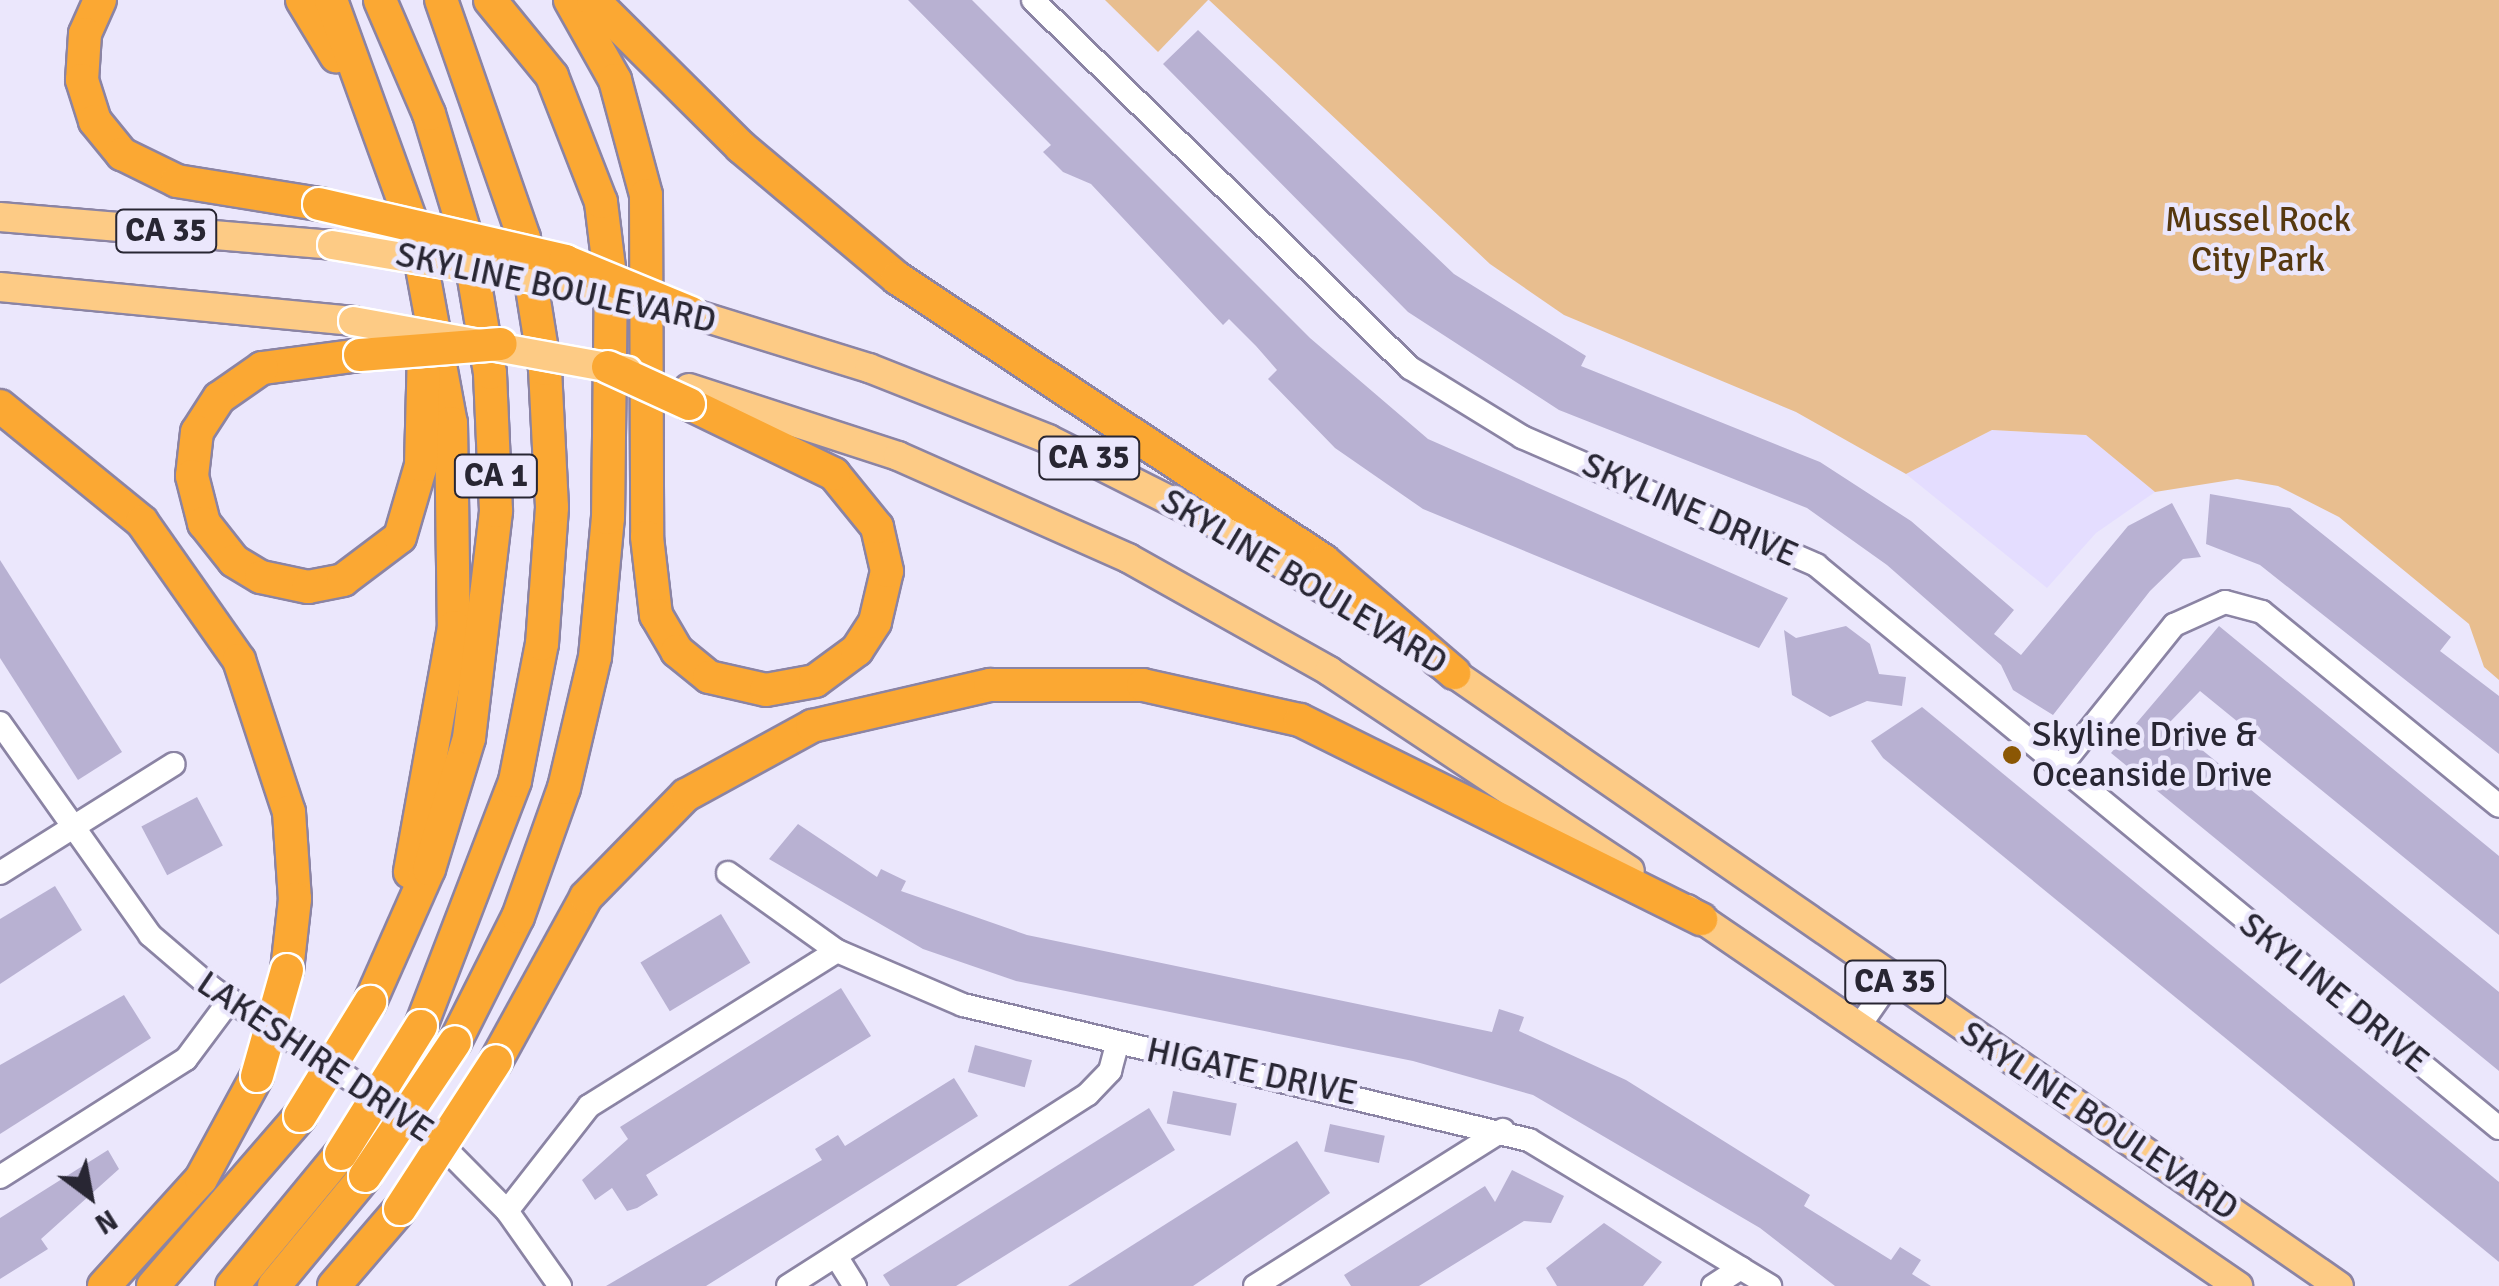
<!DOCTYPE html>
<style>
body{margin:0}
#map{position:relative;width:2499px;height:1286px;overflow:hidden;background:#ebe7fc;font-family:Signika,sans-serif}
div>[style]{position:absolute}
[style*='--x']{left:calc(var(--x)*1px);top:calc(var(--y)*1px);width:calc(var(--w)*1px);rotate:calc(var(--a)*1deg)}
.built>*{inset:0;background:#e4ddff}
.green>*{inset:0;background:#e8be8f}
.building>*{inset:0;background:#b8b1d2;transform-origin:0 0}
.roads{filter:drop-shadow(2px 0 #8b84a4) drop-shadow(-2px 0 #8b84a4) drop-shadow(0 2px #8b84a4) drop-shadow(0 -2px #8b84a4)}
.minor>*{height:22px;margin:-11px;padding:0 11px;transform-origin:11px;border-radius:11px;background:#fff}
.major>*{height:28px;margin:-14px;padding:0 14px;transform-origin:14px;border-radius:14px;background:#fdcb85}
.highway>*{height:32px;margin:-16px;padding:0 16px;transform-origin:16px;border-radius:16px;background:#fba833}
.bridges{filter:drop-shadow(2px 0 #fff) drop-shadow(-2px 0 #fff) drop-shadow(0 2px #fff) drop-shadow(0 -2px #fff)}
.major-bridge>*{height:28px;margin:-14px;padding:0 14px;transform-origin:14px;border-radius:14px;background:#fdcb85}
.highway-bridge>*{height:32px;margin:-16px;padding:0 16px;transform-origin:16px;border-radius:16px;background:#fba833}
.dots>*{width:28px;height:28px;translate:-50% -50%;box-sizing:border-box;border:5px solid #ebe7fc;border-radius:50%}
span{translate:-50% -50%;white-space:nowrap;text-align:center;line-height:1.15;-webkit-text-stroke:9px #ebe7fc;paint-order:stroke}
.shield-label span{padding:2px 8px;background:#ebe7fc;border:2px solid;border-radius:8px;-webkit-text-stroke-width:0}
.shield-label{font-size:32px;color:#282633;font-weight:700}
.park-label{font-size:35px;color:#56380f}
.street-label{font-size:35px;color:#282633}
.poi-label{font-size:35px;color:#282633}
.left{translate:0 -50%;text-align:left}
.north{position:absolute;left:40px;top:1146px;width:100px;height:100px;-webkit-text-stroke:8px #ebe7fc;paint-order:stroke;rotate:148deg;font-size:28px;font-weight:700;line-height:40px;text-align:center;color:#282633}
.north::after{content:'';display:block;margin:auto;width:35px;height:45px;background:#282633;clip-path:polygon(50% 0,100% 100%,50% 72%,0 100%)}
</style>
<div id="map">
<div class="built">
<i style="clip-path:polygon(1992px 430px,2086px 435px,2155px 492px,2096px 533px,2047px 588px,1906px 474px)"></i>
</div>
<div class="green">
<i style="clip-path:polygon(1105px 0,1208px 0,1158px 52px)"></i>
<i style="clip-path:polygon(1209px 0,2499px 0,2499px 680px,2484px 667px,2469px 624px,2339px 517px,2278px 486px,2237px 479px,2155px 492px,2086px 435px,1992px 430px,1906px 474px,1796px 412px,1564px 315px,1490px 264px)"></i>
</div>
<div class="building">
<i style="clip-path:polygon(908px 0,972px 0,1310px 338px,1428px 439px,1788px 598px,1759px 648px,1423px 509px,1335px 448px,1268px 379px,1277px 370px,1256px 346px,1229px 319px,1223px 325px,1091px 184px,1063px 172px,1043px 152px,1051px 145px)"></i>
<i style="clip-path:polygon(1198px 30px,1454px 274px,1586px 356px,1581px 366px,1820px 462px,1911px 521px,2014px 610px,1994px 634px,2021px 655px,2128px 526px,2172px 503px,2201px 557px,2183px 559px,2150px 591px,2053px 715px,2013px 690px,2001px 665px,1887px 565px,1807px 508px,1559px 410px,1408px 312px,1163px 64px)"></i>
<i style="clip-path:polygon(2210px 494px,2290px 508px,2451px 637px,2440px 651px,2499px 696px,2499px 754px,2260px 565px,2206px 544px)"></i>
<i style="clip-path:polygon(0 560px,122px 752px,78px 780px,0 658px)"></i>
<i style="clip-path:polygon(1846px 626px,1870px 644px,1879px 674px,1906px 677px,1902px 706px,1867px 701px,1830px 717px,1792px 695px,1784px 630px,1796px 638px)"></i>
<i style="clip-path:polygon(2219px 626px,2499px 856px,2499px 935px,2200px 691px,2169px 723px,2499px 992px,2499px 1071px,2111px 753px)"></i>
<i style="clip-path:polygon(1922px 707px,2499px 1182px,2499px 1262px,1883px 758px,1871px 741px)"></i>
<i style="left:197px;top:797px;width:55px;height:63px;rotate:62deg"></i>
<i style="clip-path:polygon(798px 824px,877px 877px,881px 869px,906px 881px,901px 891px,1027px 935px,1492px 1032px,1499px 1009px,1524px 1017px,1519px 1031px,1626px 1080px,1810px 1195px,1804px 1206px,1891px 1260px,1900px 1247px,1921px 1260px,1912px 1274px,1931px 1286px,1835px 1286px,1760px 1228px,1533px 1095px,1413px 1061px,1016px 981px,923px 949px,769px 859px)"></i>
<i style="clip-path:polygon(55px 886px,82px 930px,0 984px,0 919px)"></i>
<i style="left:721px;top:914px;width:57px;height:94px;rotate:59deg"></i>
<i style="clip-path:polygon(841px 988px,871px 1036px,646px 1175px,658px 1195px,637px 1208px,627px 1211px,612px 1188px,595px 1200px,582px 1180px,628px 1139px,620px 1127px)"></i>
<i style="clip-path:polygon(124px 995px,151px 1038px,0 1134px,0 1065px)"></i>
<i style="left:975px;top:1045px;width:59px;height:28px;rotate:15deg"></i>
<i style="clip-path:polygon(954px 1078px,978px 1116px,706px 1286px,606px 1286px,822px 1160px,815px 1149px,838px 1135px,845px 1146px)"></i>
<i style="left:1173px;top:1091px;width:65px;height:33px;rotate:11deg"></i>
<i style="clip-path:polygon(1149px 1108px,1175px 1150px,956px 1286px,890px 1286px,883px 1275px)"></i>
<i style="left:1330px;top:1124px;width:56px;height:28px;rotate:12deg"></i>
<i style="clip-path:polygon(1297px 1141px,1330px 1193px,1193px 1286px,1068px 1286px)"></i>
<i style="clip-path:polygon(108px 1150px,119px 1169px,41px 1239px,48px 1249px,0 1279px,0 1218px)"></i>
<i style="clip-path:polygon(1512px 1170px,1564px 1196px,1551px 1223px,1524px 1221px,1419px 1286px,1351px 1286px,1344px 1275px,1485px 1186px,1495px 1202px)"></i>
<i style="clip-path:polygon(1604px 1223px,1662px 1262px,1643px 1286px,1557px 1286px,1546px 1268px)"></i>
</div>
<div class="roads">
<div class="minor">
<i style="--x:1033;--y:0;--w:527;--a:44.31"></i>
<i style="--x:1410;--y:368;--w:132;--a:31.6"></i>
<i style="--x:1522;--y:437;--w:321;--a:23.5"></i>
<i style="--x:1816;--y:565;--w:885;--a:39.5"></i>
<i style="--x:0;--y:723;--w:260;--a:54.7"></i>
<i style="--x:150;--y:935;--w:83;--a:40.6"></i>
<i style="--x:213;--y:989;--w:254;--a:33.3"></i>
<i style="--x:425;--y:1128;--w:117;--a:45.3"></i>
<i style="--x:507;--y:1211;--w:92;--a:54.8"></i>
<i style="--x:2059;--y:768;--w:184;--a:-51.2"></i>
<i style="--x:2174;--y:625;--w:56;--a:-24.3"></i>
<i style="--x:2225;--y:602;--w:38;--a:15"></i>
<i style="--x:2262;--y:612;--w:306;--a:39.3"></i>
<i style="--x:0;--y:873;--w:205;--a:-32.1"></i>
<i style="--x:728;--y:873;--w:134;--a:35.6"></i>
<i style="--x:837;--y:951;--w:137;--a:23.2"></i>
<i style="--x:963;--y:1005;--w:582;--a:13.42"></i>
<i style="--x:1529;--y:1140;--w:282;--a:31.2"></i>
<i style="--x:1860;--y:1025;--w:56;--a:-55.2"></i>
<i style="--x:0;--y:1177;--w:220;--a:-32.4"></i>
<i style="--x:186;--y:1059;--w:74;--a:-53.3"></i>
<i style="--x:507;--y:1211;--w:133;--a:-52"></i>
<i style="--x:589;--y:1106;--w:292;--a:-32"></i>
<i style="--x:836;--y:1256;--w:36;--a:58"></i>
<i style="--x:788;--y:1286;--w:356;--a:-32.6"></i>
<i style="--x:1088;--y:1094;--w:32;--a:-46"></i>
<i style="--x:1110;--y:1071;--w:28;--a:-75"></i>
<i style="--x:1255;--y:1286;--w:293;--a:-32.2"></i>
<i style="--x:1713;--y:1286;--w:33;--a:-33"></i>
</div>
<div class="major">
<i style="--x:0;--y:217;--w:333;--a:4.8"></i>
<i style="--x:0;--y:287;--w:355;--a:5.5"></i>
<i style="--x:691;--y:313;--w:186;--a:17.2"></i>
<i style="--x:869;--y:368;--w:193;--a:21.6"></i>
<i style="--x:1048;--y:439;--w:191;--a:26.8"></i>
<i style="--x:1218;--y:525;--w:184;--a:31.2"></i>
<i style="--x:689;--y:388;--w:220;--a:18"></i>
<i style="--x:898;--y:456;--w:252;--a:23.9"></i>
<i style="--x:1128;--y:558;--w:231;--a:29.3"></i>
<i style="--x:1329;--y:671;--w:361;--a:33.6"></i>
<i style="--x:1436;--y:661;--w:1098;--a:34.69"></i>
<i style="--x:1687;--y:909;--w:668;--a:34.38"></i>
</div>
<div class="highway">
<i style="--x:100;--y:0;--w:37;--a:114"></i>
<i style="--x:85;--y:34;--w:46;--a:93.7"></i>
<i style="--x:82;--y:80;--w:43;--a:72.4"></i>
<i style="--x:95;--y:121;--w:43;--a:50.7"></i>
<i style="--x:122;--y:154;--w:61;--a:26.1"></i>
<i style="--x:177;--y:181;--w:144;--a:9.2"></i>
<i style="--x:302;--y:0;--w:66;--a:58.7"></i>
<i style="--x:331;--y:0;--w:250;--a:70.1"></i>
<i style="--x:416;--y:235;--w:191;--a:79.5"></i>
<i style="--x:451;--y:423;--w:204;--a:89.2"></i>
<i style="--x:454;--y:627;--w:249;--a:100.2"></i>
<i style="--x:570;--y:0;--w:92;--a:60.6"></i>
<i style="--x:615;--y:80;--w:119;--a:74.9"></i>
<i style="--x:646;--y:195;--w:342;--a:89.8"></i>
<i style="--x:647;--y:537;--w:79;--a:83.4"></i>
<i style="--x:656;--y:615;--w:42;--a:59.7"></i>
<i style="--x:677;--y:651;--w:41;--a:39.1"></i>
<i style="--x:709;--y:677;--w:58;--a:12.8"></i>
<i style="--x:766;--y:690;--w:50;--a:-10.4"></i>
<i style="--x:815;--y:681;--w:52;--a:-36.4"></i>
<i style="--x:857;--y:650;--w:33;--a:-57"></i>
<i style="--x:875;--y:622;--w:52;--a:-76.8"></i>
<i style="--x:887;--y:571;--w:45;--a:-102.8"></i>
<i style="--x:877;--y:527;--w:68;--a:-129.1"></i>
<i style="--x:834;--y:474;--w:161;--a:-154.2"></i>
<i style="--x:593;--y:0;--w:209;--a:44.8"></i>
<i style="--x:741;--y:147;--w:204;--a:40"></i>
<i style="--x:897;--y:278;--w:512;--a:33.53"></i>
<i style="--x:1324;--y:561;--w:172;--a:40.7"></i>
<i style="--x:360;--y:355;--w:99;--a:172.4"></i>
<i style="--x:262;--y:368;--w:52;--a:145.1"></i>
<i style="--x:219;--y:398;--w:40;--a:122.9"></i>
<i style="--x:197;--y:432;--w:44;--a:96.5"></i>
<i style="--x:192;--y:476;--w:49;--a:75.7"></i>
<i style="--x:204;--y:523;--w:48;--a:51.7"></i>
<i style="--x:234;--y:561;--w:31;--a:31"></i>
<i style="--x:261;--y:577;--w:48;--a:12"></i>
<i style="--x:308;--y:587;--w:36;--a:-11"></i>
<i style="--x:343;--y:580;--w:71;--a:-37"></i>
<i style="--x:400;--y:537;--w:75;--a:-73.7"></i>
<i style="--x:421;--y:465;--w:111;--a:-88.5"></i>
<i style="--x:0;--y:406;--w:183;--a:39.2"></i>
<i style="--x:142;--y:522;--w:169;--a:54.9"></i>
<i style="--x:239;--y:660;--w:160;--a:71.8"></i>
<i style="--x:289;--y:812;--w:87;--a:86.1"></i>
<i style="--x:295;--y:899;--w:71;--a:96.4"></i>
<i style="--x:370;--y:1002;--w:145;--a:-66.1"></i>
<i style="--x:429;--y:869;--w:137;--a:-73"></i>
<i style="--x:469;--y:738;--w:229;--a:-83.2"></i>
<i style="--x:496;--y:511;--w:138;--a:-92.5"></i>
<i style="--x:490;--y:373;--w:132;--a:-99.6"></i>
<i style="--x:468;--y:243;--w:135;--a:-106.8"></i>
<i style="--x:429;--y:114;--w:124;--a:-113.3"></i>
<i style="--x:421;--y:1026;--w:262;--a:-69"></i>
<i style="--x:515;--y:781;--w:140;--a:-78.9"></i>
<i style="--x:542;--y:644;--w:137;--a:-85.8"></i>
<i style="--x:552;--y:507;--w:138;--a:-92.9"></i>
<i style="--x:545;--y:369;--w:133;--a:-99.1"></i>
<i style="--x:524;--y:238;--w:252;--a:-109.2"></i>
<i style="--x:455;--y:1042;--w:140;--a:-63.3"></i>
<i style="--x:518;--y:917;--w:137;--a:-70.4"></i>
<i style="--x:564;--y:788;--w:135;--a:-76.7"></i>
<i style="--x:595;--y:657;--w:140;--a:-84.7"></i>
<i style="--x:608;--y:518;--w:234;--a:-89.3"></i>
<i style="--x:611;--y:284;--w:83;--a:-97"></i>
<i style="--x:601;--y:202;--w:135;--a:-111.3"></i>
<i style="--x:552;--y:76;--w:98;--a:-129.2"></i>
<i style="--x:496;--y:1061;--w:187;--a:-61.2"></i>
<i style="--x:586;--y:897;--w:143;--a:-45.6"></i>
<i style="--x:686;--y:795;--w:144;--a:-28.7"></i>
<i style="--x:812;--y:726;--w:183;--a:-13"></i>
<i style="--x:990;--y:685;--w:153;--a:0"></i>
<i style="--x:1143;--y:685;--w:161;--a:12.6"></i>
<i style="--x:1300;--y:720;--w:448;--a:26.4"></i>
<i style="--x:104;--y:1286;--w:144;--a:-47.8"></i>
<i style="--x:201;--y:1179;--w:117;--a:-61.5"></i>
<i style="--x:153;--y:1286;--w:225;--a:-49.1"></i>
<i style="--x:232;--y:1286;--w:171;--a:-50.5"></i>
<i style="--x:274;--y:1286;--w:143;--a:-50.4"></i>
<i style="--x:334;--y:1286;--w:101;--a:-49.4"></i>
</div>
</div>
<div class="bridges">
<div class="major-bridge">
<i style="--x:332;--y:245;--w:289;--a:9.6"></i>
<i style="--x:353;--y:321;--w:279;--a:10.3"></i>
</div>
<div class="highway-bridge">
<i style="--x:319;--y:204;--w:253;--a:13"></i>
<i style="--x:565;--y:261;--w:136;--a:22.4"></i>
<i style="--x:360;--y:355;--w:141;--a:-4.5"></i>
<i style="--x:608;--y:367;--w:89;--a:24.6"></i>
<i style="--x:257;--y:1076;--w:110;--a:-74.2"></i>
<i style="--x:300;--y:1116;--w:134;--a:-58.4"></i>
<i style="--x:341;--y:1154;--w:151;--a:-58"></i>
<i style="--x:365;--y:1176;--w:161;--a:-56.1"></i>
<i style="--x:400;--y:1209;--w:176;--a:-57"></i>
</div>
</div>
<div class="dots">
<i style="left:2012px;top:755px;background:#8b5704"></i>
</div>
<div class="shield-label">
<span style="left:166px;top:231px">CA 35</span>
<span style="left:1089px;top:458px">CA 35</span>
<span style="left:496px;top:476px">CA 1</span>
<span style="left:1895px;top:982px">CA 35</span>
</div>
<div class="park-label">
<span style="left:2258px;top:240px">Mussel Rock<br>City Park</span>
</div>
<div class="street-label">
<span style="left:556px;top:288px;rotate:12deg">SKYLINE BOULEVARD</span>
<span style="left:1690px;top:510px;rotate:24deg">SKYLINE DRIVE</span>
<span style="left:1304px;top:582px;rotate:31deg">SKYLINE BOULEVARD</span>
<span style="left:2334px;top:993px;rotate:39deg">SKYLINE DRIVE</span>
<span style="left:315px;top:1057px;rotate:34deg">LAKESHIRE DRIVE</span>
<span style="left:1252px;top:1072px;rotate:12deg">HIGATE DRIVE</span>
<span style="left:2099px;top:1121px;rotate:34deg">SKYLINE BOULEVARD</span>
</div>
<div class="poi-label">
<span class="left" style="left:2032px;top:755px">Skyline Drive &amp;<br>Oceanside Drive</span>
</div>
<div class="north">N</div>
</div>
